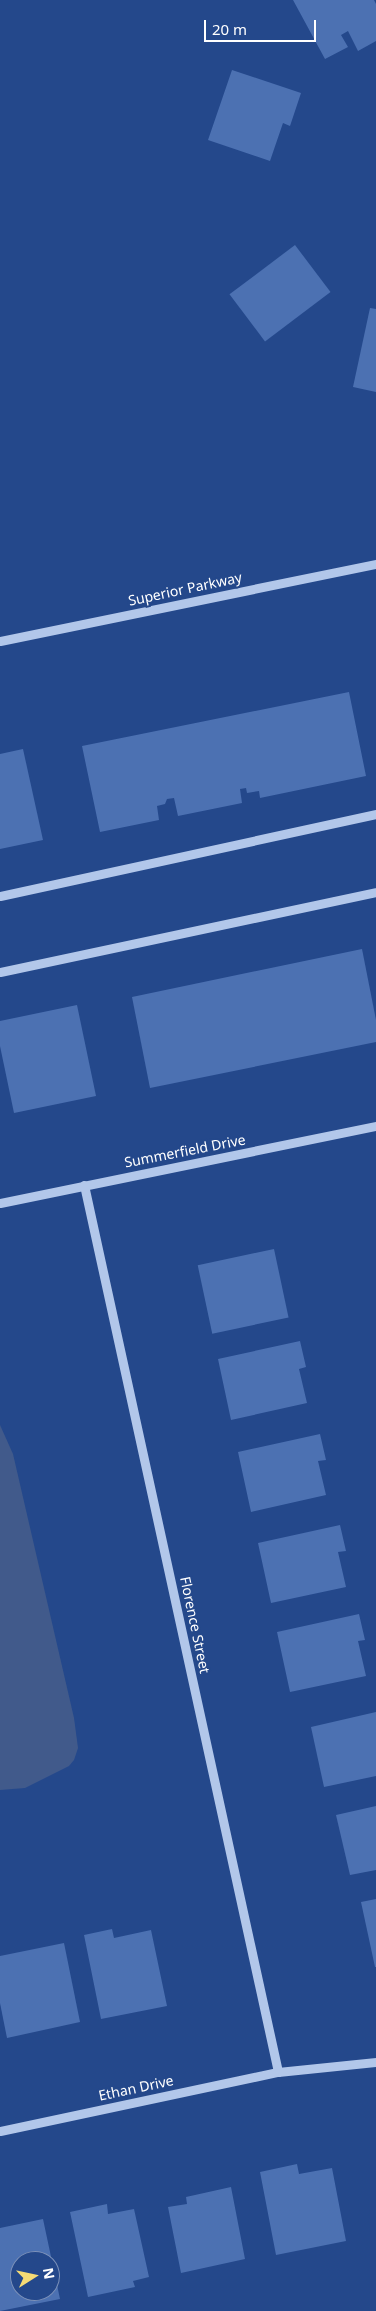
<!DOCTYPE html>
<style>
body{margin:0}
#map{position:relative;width:376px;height:2311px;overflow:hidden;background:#24488b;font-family:"Noto Sans",sans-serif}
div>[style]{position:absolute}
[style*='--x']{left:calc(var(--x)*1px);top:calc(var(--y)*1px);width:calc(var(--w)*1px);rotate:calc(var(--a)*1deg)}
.water>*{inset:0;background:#415a8b}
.building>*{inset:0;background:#4c71b2;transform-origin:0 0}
.minor>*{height:9px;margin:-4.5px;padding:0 4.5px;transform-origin:4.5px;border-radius:4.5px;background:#b2c7ea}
span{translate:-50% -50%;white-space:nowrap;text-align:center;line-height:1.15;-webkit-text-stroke:4px #24488b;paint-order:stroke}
.street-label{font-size:14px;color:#fff}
.north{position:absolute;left:10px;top:2251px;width:50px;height:50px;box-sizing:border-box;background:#24488b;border:1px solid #7c91b9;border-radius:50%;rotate:80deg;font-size:14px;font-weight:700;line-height:20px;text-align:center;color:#fff}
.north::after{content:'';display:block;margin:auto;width:18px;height:22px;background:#f5db75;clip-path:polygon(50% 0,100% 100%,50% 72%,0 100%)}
.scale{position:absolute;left:204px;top:20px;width:112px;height:22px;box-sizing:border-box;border:2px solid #fff;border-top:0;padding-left:6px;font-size:15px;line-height:18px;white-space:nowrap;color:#fff;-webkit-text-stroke:4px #24488b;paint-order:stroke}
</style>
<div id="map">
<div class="water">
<i style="clip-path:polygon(0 1425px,13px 1454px,74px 1718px,78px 1748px,74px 1760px,69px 1766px,25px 1788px,0 1790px)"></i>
</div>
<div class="building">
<i style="clip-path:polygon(293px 0,374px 0,376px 4px,376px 41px,358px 51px,348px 31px,341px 35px,348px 47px,325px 59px)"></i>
<i style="clip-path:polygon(232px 70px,301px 93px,290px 126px,283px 123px,270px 161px,208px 140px)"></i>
<i style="left:295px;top:245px;width:59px;height:82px;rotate:53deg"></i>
<i style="clip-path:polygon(370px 308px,376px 309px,376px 392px,353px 387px)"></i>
<i style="clip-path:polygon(349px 692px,366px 776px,260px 798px,259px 791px,247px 793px,246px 788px,240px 789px,242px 803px,178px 816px,174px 798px,167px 799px,165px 804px,157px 806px,159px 820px,100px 832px,82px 746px)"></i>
<i style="clip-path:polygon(23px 749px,43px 840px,0 849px,0 754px)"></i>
<i style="clip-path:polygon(362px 949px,376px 1020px,376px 1042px,150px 1088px,132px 997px)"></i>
<i style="clip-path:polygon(77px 1005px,96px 1096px,14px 1113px,0 1046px,0 1021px)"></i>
<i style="left:274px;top:1249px;width:70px;height:78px;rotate:78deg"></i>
<i style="clip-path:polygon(300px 1341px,306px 1367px,299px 1369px,307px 1403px,231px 1420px,218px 1359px)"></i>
<i style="clip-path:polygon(320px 1434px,326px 1460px,318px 1461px,326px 1495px,251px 1512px,238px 1452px)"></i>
<i style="clip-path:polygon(340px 1525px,346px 1551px,338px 1552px,346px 1587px,271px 1603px,258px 1543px)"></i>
<i style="clip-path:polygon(359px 1614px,365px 1640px,358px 1641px,366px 1676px,290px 1692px,277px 1632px)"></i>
<i style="clip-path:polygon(376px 1712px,376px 1776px,324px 1787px,311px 1727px)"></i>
<i style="clip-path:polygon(376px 1806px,376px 1870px,350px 1875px,336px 1815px)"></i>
<i style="clip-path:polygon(376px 1899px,376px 1967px,375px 1967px,361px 1902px)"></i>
<i style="clip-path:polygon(112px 1929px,114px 1938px,151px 1930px,167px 2006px,101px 2019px,84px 1935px)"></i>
<i style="clip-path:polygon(64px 1943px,80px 2022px,7px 2038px,0 2003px,0 1956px)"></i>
<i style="clip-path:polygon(297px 2164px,299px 2174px,332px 2168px,346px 2241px,276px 2255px,260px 2172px)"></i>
<i style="clip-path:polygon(231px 2187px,245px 2259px,181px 2273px,168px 2207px,187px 2204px,186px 2197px)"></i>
<i style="clip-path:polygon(107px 2204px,108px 2214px,134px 2209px,149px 2277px,133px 2281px,135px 2287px,88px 2297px,70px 2212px)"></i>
<i style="clip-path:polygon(evenodd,43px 2219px,60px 2299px,0 2311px,0 2228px,43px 2219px,20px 2261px,50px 2261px,50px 2291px,20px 2291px,20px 2261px)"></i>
</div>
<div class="minor">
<i style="--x:0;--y:641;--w:384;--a:-11.6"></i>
<i style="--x:0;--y:896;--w:385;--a:-12.3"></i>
<i style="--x:0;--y:972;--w:384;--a:-12"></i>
<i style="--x:84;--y:1185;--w:908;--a:77.66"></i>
<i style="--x:0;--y:1203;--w:384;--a:-11.6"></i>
<i style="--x:0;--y:2131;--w:284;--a:-12"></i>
<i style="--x:278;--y:2072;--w:99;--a:-5.8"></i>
</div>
<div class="street-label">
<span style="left:185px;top:589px;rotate:-12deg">Superior Parkway</span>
<span style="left:185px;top:1151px;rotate:-11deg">Summerfield Drive</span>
<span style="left:195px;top:1625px;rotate:78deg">Florence Street</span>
<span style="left:136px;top:2088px;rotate:-12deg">Ethan Drive</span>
</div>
<div class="north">N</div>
<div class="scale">20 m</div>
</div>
